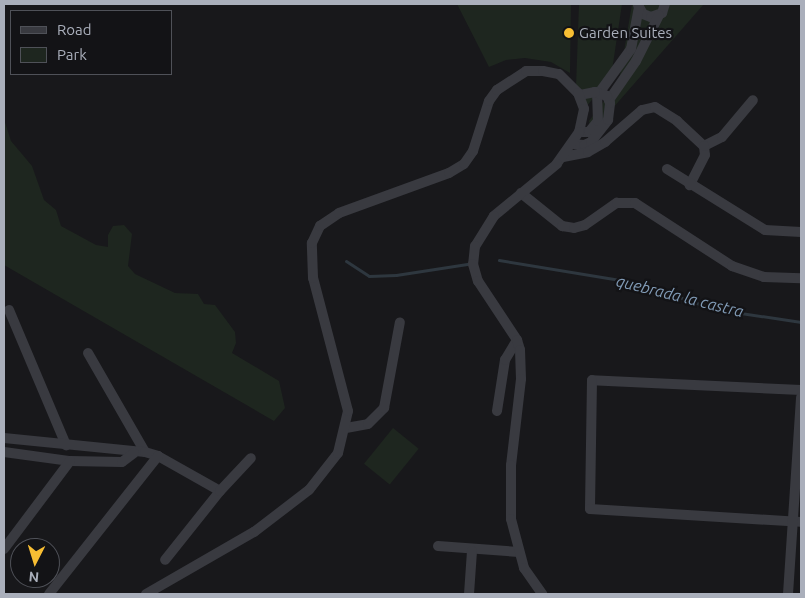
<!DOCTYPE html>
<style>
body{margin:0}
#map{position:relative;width:805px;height:598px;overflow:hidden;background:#18181b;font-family:Ubuntu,sans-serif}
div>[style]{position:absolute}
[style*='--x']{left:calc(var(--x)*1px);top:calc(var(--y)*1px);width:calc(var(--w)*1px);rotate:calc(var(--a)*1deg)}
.green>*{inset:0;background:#1e261f;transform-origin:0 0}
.stream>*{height:3px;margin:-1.5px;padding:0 1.5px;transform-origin:1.5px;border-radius:1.5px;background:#2e373f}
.minor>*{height:10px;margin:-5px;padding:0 5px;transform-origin:5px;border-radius:5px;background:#393a40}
.dots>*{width:14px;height:14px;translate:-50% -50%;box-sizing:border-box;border:2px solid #131316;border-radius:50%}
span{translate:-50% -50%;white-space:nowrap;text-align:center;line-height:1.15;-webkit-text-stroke:4.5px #131316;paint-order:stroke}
.poi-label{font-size:15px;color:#aaafbb}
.left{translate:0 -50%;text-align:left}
.water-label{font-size:16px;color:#819bb6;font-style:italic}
.frame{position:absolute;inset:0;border:5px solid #aaafbb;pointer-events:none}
.legend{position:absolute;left:10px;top:10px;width:162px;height:65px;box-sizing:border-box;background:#131316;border:1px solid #4f5158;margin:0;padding:6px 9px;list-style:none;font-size:15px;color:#aaafbb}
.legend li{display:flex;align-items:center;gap:10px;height:25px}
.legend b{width:25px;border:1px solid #4f5158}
.north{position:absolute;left:10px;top:538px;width:50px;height:50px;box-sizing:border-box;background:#131316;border:1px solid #4f5158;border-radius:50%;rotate:185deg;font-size:14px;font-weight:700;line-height:20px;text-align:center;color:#aaafbb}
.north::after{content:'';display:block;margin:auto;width:18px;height:22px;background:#f8be33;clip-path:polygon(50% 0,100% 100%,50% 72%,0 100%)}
</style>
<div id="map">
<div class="green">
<i style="clip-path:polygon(457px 4px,571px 4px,570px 73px,551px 62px,525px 58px,506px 60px,489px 67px)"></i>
<i style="clip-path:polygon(579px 4px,622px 4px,611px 77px,586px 107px,576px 87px)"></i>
<i style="clip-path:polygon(632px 4px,704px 4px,591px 133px,589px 121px,619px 81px)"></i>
<i style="clip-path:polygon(4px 119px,11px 141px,32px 166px,44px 200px,56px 210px,61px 226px,96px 245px,108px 247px,108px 235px,113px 226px,124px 225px,132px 234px,128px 266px,135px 274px,175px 293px,198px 294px,204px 304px,215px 305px,235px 332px,236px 343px,232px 353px,279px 381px,285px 408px,274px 421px,4px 265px)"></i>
<i style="left:393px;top:428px;width:33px;height:46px;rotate:39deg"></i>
</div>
<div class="stream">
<i style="--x:499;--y:260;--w:141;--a:9.4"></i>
<i style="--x:638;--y:283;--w:80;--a:18.9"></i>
<i style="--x:714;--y:309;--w:88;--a:8.5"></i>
<i style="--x:346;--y:261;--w:27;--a:33"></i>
<i style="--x:369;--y:276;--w:27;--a:-2"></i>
<i style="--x:396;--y:275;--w:72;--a:-8.8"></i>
</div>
<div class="minor">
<i style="--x:638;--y:5;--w:10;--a:61"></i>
<i style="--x:643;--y:14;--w:9;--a:21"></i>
<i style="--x:651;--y:17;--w:12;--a:-20"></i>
<i style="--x:662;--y:13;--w:9;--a:-72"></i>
<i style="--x:599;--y:93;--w:54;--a:-54"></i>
<i style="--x:631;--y:49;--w:43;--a:-79.2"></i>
<i style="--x:609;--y:100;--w:47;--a:-55.3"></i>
<i style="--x:636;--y:61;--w:51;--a:-63.4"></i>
<i style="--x:579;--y:132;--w:10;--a:0"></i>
<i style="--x:589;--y:132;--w:14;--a:-51"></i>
<i style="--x:598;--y:121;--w:29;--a:-92"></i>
<i style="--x:573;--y:144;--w:11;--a:5"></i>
<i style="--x:584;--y:145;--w:8;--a:-23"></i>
<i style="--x:591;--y:142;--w:28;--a:-52"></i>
<i style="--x:608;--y:120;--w:17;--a:-83"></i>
<i style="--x:610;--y:103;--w:8;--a:-113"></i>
<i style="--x:607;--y:96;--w:13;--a:-162"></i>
<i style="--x:595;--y:92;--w:16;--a:169"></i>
<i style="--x:704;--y:146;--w:20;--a:-27"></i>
<i style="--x:722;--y:137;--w:48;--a:-50"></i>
<i style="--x:563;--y:157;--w:25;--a:-11"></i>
<i style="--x:588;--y:152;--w:20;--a:-30"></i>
<i style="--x:605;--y:142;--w:49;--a:-40.9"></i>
<i style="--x:642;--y:110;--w:13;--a:-13"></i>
<i style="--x:655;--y:107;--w:26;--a:32"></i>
<i style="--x:677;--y:121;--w:37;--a:43"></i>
<i style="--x:704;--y:146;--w:9;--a:84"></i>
<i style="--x:705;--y:155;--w:34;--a:117"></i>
<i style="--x:667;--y:169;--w:115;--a:31.9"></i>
<i style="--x:765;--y:230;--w:36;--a:3"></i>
<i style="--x:521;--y:193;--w:53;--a:38.8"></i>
<i style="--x:562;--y:226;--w:12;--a:9"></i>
<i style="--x:574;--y:228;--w:11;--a:-15"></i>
<i style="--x:585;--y:225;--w:39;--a:-35"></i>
<i style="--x:617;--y:203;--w:18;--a:0"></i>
<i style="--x:635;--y:203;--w:116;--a:33"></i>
<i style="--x:732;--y:266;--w:34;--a:19"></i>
<i style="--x:764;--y:277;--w:37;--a:2"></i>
<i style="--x:9;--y:310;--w:147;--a:67.1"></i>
<i style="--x:88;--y:353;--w:114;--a:60.1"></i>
<i style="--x:801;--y:390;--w:209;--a:-177.3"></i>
<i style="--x:592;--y:380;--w:129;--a:90.9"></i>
<i style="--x:590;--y:509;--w:211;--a:3.5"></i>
<i style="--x:497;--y:411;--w:52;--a:-81.1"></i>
<i style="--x:505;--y:360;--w:23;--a:-59"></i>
<i style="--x:346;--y:428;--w:22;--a:-10"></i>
<i style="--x:368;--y:424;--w:23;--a:-45"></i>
<i style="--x:384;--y:408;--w:87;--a:-79.5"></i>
<i style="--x:4;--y:438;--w:142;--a:5.7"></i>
<i style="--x:145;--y:452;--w:14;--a:17"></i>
<i style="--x:158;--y:456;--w:71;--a:29.4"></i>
<i style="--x:220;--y:491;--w:88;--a:128.6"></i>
<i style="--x:4;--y:452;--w:67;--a:7.8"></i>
<i style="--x:70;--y:461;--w:52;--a:1.1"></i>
<i style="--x:122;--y:462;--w:15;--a:-37"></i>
<i style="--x:220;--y:491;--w:45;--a:-46.8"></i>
<i style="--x:438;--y:546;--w:81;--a:4.2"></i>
<i style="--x:4;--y:549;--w:110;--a:-53.1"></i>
<i style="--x:49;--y:594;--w:176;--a:-51.7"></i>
<i style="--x:146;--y:594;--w:125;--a:-29.9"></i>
<i style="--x:254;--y:532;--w:69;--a:-37.4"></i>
<i style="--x:309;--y:490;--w:47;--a:-51.9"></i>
<i style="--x:338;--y:453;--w:43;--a:-76.6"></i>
<i style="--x:348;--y:411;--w:138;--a:-104.7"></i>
<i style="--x:313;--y:278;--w:35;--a:-92"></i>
<i style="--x:312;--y:243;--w:19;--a:-65"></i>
<i style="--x:320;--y:226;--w:23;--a:-34"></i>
<i style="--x:339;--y:213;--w:117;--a:-20"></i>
<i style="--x:449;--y:173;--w:17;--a:-31"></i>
<i style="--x:464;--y:164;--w:16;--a:-55"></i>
<i style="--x:473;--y:151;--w:52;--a:-72.3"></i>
<i style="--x:489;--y:101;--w:14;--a:-54"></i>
<i style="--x:497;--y:90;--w:35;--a:-33"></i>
<i style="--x:526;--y:71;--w:17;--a:0"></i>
<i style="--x:543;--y:71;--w:16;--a:11"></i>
<i style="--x:559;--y:74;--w:27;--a:45"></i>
<i style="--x:578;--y:93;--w:17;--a:69"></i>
<i style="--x:584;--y:109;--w:24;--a:102"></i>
<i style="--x:579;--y:132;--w:39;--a:125"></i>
<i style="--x:557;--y:164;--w:82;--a:140.5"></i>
<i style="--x:494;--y:216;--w:36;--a:122"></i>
<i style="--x:475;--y:246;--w:18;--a:96"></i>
<i style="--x:473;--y:264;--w:18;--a:74"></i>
<i style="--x:478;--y:281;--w:71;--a:56.5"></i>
<i style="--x:517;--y:340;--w:10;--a:73"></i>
<i style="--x:520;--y:350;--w:29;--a:88"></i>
<i style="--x:521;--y:379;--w:87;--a:96.6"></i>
<i style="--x:511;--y:465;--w:54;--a:90"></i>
<i style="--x:511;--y:519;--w:51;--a:75.1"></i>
<i style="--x:524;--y:568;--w:32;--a:55"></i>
<i style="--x:469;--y:594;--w:43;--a:-86"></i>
<i style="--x:788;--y:594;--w:197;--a:-86.2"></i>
</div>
<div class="dots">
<i style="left:569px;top:33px;background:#f8be33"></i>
</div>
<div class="poi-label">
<span class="left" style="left:579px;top:33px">Garden Suites</span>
</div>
<div class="water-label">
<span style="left:680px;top:296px;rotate:14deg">quebrada la castra</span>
</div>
<div class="frame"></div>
<ul class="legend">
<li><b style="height:6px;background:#393a40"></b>Road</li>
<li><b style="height:14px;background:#1e261f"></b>Park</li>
</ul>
<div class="north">N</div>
</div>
